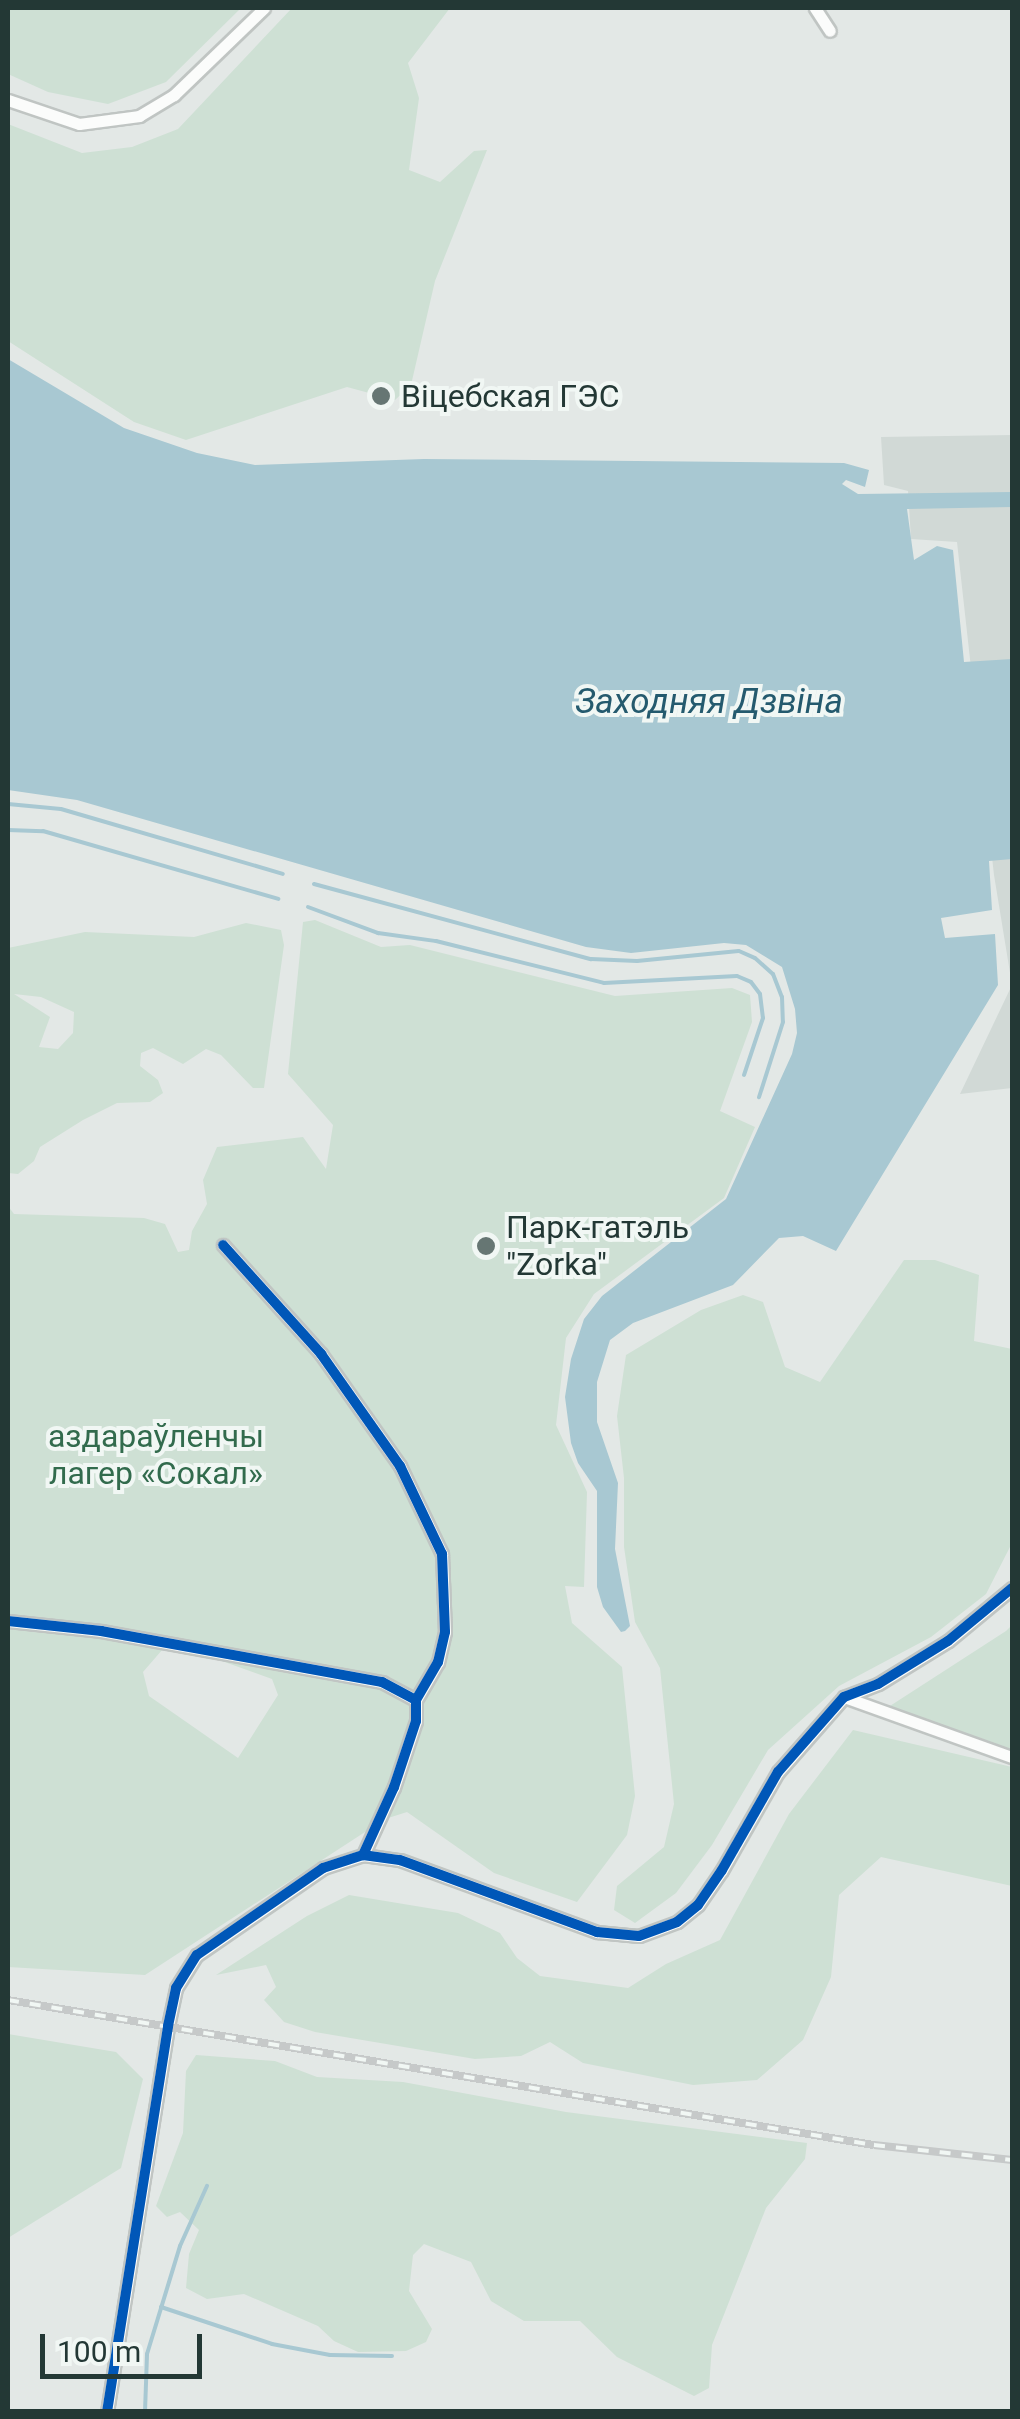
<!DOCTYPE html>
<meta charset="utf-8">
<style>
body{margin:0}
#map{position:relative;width:1020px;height:2419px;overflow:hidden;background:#e3e8e6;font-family:Roboto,sans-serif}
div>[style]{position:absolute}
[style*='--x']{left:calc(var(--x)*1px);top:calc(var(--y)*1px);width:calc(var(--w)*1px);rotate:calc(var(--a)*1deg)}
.built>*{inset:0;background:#d1d9d6}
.green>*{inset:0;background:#cee0d4}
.water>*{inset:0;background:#a8c8d2}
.stream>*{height:4px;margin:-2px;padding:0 2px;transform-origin:2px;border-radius:2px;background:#a8c8d2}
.roads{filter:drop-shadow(2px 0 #c0c5c3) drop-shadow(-2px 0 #c0c5c3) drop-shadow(0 2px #c0c5c3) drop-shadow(0 -2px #c0c5c3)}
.minor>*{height:11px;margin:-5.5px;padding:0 5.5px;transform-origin:5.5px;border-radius:5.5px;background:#fbfcfb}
.rail>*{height:8px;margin-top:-4px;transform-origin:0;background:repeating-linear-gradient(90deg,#f1f7f4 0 11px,#c6c9c9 0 22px);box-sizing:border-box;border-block:2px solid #c6c9c9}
.cycleway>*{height:10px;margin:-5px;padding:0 5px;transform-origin:5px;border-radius:5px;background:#0057b8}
.dots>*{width:28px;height:28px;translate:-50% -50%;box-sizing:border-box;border:5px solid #f1f7f4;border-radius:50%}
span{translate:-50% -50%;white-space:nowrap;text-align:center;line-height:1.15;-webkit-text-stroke:8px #f1f7f4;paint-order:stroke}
.poi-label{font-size:32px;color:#233835}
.left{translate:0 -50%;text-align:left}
.park-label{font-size:32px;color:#326b4d}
.water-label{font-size:35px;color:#245a6e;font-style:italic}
.frame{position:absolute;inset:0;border:10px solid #233835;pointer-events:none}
.scale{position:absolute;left:40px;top:2334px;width:162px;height:45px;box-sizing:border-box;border:5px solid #233835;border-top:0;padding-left:12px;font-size:30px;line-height:35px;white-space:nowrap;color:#233835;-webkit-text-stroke:8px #f1f7f4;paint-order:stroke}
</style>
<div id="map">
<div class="built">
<i style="clip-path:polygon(1012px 435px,1012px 1088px,960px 1094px,1012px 985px,994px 875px,957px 542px,911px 539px,908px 491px,884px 485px,881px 437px)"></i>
</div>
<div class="green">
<i style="clip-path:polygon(8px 8px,241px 8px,166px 82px,108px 104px,48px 92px,8px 74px)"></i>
<i style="clip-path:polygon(292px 8px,450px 8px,408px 63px,419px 98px,409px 170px,440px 182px,474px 151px,487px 150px,435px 281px,411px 385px,395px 400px,347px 387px,186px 440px,134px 422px,8px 341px,8px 124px,82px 153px,132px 147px,178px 129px)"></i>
<i style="clip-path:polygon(evenodd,315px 920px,381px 947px,410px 945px,615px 996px,732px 988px,750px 995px,752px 1022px,720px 1111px,755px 1127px,724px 1198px,594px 1294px,566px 1338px,556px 1425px,587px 1492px,584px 1587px,565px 1586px,572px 1623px,622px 1667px,635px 1796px,627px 1835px,577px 1902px,494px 1873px,407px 1812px,385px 1819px,145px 1975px,8px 1967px,8px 1206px,14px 1214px,144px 1218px,165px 1224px,178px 1252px,189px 1250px,192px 1231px,207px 1204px,203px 1180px,217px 1147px,303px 1137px,326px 1169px,333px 1125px,288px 1074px,303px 922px,315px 920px,169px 1642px,272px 1679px,278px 1695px,238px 1758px,149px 1696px,143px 1672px,169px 1642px)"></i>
<i style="clip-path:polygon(evenodd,246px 923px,281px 930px,284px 945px,264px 1088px,253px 1088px,221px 1055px,206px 1049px,183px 1064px,153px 1048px,141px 1053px,140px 1066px,158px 1080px,163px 1093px,150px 1102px,117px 1103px,83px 1120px,40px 1147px,34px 1161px,18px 1174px,8px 1173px,8px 948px,85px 932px,194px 937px,246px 923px,14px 994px,41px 997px,74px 1012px,73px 1033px,58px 1049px,39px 1047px,50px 1017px,14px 994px)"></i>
<i style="clip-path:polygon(904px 1260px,935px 1260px,979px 1275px,974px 1341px,1012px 1349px,1012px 1543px,986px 1594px,931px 1637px,839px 1686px,768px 1750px,712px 1845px,676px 1893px,635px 1923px,614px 1910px,617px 1886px,664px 1847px,674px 1804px,660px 1668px,635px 1622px,624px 1547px,624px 1478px,617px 1416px,626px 1355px,701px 1310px,743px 1295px,763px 1302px,785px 1367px,820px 1382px)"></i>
<i style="clip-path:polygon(1012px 1625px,1012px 1749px,876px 1715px,1006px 1631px)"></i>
<i style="clip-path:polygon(853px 1730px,1012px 1767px,1012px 1886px,881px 1857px,839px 1895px,831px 1977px,803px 2040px,757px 2080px,693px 2085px,583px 2063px,550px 2042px,521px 2056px,475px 2059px,315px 2032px,284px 2022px,264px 2000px,276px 1987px,266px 1965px,216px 1975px,307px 1916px,349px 1895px,458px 1913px,500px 1933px,517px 1958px,540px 1976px,628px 1988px,666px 1964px,720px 1940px,789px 1814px)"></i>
<i style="clip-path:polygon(8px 2034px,116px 2052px,143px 2079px,121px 2168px,8px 2238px)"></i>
<i style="clip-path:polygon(196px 2055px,275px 2061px,317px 2077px,403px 2082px,566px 2112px,807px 2143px,805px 2159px,766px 2208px,712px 2345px,709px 2388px,694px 2396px,617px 2357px,580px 2321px,524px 2321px,491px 2301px,471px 2262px,424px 2244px,413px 2255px,409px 2291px,432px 2329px,426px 2342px,406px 2351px,358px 2352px,334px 2341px,318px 2326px,244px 2294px,207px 2299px,186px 2288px,189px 2254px,199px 2230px,180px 2212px,167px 2217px,156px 2206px,183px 2133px,186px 2071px)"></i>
</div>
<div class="water">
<i style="clip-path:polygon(8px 359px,124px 428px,197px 453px,255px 465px,424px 459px,844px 463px,869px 470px,865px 487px,846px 480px,842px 484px,858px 494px,1012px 492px,1012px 507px,907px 509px,914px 560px,937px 546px,953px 550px,964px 662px,1012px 659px,1012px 859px,989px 861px,992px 910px,941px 918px,945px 938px,995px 934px,998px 985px,836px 1251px,803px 1236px,779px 1238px,733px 1285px,633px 1323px,610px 1340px,597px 1382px,597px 1422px,618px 1483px,615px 1549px,630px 1626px,625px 1631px,621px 1632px,603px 1607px,597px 1587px,597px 1491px,578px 1463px,571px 1443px,565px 1397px,571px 1359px,584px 1319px,602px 1296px,726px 1199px,792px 1054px,797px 1033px,795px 1009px,782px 967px,746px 945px,724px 943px,631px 953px,586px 947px,77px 800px,8px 790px)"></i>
</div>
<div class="stream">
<i style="--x:8;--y:804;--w:53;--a:5.4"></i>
<i style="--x:61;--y:809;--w:231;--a:16.3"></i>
<i style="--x:8;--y:830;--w:35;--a:2"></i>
<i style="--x:43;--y:831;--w:245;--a:16.1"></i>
<i style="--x:314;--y:884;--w:287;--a:15.2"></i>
<i style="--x:591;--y:959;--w:46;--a:2.5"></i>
<i style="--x:637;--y:961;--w:102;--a:-5.6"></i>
<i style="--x:739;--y:951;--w:17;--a:24"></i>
<i style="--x:755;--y:958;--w:24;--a:42"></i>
<i style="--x:773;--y:974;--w:25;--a:69"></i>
<i style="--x:782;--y:997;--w:25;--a:88"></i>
<i style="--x:783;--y:1022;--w:79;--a:107.7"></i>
<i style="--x:308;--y:907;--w:75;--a:20.4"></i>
<i style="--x:378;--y:933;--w:59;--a:7.9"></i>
<i style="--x:436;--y:941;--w:173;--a:14"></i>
<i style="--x:604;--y:983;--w:133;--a:-3"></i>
<i style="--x:737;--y:976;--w:15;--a:23"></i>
<i style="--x:751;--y:982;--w:15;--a:53"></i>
<i style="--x:760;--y:994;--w:24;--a:83"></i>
<i style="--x:763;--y:1018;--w:60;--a:108.4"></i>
<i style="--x:161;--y:2307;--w:117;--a:18.4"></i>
<i style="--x:272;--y:2344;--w:59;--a:10.7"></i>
<i style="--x:330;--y:2355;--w:62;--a:0.9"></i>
<i style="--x:145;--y:2412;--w:58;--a:-88"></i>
<i style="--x:147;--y:2354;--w:113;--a:-73"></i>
<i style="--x:180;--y:2246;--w:66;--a:-65.8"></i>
</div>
<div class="roads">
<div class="minor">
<i style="--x:815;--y:8;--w:27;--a:57"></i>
<i style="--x:8;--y:100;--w:75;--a:18.7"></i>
<i style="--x:79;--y:124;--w:61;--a:-7.6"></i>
<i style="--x:139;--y:116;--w:41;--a:-31"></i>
<i style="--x:174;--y:95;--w:125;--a:-44"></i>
<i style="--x:223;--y:1245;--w:147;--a:48"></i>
<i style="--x:321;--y:1354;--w:137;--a:54.8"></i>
<i style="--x:400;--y:1466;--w:98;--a:64.5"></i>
<i style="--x:442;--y:1554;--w:78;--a:87.8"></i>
<i style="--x:445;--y:1632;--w:31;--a:103"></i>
<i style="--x:438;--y:1662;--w:44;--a:120.1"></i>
<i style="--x:8;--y:1621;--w:94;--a:6.1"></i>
<i style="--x:101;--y:1631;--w:286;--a:10.3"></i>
<i style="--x:382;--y:1682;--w:38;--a:28"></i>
<i style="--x:416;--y:1700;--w:21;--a:90"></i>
<i style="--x:416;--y:1721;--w:70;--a:108.4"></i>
<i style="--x:394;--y:1787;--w:75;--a:114.5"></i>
<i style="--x:844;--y:1697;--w:178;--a:19.7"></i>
<i style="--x:107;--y:2412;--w:391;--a:-81"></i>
<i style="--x:168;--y:2026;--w:39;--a:-78"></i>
<i style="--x:176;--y:1988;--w:39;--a:-58"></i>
<i style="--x:197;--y:1955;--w:153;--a:-34.6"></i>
<i style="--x:323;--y:1868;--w:42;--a:-18"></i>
<i style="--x:363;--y:1855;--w:37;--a:8"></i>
<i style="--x:400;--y:1860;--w:210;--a:20.1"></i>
<i style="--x:597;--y:1932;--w:42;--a:5.4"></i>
<i style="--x:639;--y:1936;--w:40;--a:-20.2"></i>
<i style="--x:677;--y:1922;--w:27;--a:-39"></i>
<i style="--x:698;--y:1905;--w:42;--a:-55.6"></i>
<i style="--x:722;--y:1870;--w:113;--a:-60.3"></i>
<i style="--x:778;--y:1772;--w:100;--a:-48.7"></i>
<i style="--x:844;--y:1697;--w:36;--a:-21"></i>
<i style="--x:878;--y:1684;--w:82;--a:-31.6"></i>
<i style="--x:948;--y:1641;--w:83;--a:-39.6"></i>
</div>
</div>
<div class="rail">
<i style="--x:8;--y:2000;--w:878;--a:9.51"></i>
<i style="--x:874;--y:2145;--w:139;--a:6.2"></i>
</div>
<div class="cycleway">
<i style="--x:223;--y:1245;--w:147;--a:48"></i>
<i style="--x:321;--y:1354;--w:137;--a:54.8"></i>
<i style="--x:400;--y:1466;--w:98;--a:64.5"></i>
<i style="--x:442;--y:1554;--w:78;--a:87.8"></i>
<i style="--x:445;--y:1632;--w:31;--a:103"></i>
<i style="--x:438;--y:1662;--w:44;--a:120.1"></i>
<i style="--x:8;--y:1621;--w:94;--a:6.1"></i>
<i style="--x:101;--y:1631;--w:286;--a:10.3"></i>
<i style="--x:382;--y:1682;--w:38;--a:28"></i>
<i style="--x:416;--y:1700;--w:21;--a:90"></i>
<i style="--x:416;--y:1721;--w:70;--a:108.4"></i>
<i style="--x:394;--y:1787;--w:75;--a:114.5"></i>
<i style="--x:107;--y:2412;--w:391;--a:-81"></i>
<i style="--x:168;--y:2026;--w:39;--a:-78"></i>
<i style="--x:176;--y:1988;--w:39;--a:-58"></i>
<i style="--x:197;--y:1955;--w:153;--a:-34.6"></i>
<i style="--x:323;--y:1868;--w:42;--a:-18"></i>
<i style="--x:363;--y:1855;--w:37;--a:8"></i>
<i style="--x:400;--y:1860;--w:210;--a:20.1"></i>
<i style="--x:597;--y:1932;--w:42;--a:5.4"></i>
<i style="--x:639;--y:1936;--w:40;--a:-20.2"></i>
<i style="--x:677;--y:1922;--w:27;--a:-39"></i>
<i style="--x:698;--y:1905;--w:42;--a:-55.6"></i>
<i style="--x:722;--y:1870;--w:113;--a:-60.3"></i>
<i style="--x:778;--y:1772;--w:100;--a:-48.7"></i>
<i style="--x:844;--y:1697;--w:36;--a:-21"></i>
<i style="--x:878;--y:1684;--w:82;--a:-31.6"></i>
<i style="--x:948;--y:1641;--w:83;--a:-39.6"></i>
</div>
<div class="dots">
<i style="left:381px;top:396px;background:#667673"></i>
<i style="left:486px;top:1246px;background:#667673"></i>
</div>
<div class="poi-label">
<span class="left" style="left:401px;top:396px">Віцебская ГЭС</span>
<span class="left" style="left:506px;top:1246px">Парк-гатэль<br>"Zorka"</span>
</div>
<div class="park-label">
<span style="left:156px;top:1455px">аздараўленчы<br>лагер «Сокал»</span>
</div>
<div class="water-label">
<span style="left:709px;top:702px">Заходняя Дзвіна</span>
</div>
<div class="frame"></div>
<div class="scale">100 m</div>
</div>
